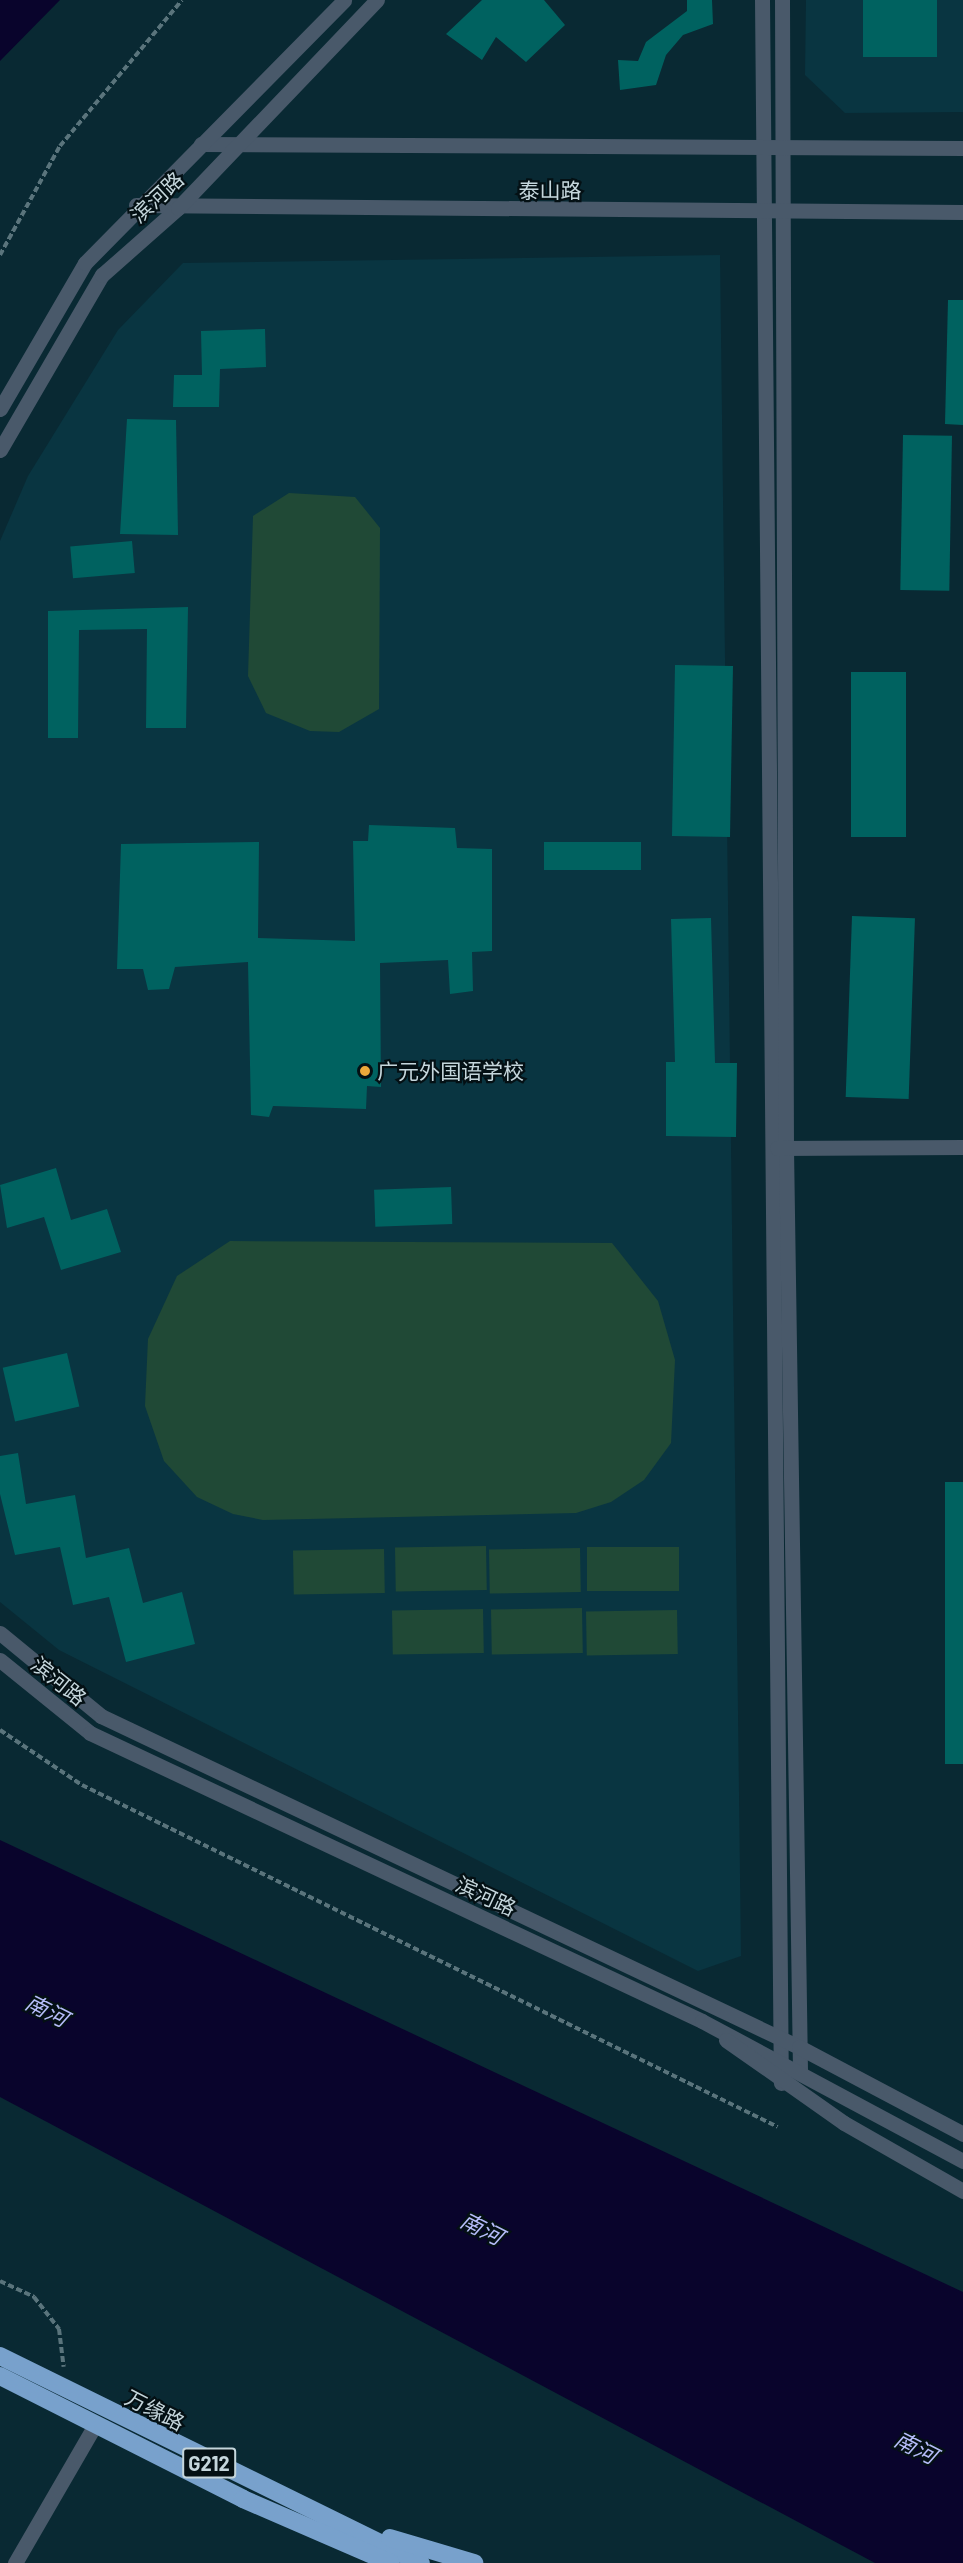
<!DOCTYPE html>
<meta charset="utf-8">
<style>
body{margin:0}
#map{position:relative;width:963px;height:2563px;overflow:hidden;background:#092933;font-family:Barlow,"Noto Sans SC",sans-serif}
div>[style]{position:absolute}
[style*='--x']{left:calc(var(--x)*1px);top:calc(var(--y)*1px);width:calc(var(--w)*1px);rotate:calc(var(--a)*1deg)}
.built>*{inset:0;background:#093541}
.green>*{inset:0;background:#204936;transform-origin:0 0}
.water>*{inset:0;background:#09042c}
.building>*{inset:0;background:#006260;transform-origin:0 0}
.path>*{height:4px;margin-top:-2px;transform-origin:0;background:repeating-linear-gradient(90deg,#5a747c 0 6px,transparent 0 9px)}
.minor>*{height:15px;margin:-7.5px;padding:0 7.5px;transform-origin:7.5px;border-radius:7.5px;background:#49596a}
.highway>*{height:18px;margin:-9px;padding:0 9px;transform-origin:9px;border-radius:9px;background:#78a1cc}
.dots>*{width:16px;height:16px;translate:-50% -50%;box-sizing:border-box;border:3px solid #041014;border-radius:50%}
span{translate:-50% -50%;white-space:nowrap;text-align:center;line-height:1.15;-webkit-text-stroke:4.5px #041014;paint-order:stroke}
.shield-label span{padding:2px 4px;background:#041014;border:2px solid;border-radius:4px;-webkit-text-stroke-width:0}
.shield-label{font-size:20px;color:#c5d6dc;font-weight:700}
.street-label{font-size:21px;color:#c5d6dc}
.poi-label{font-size:21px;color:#c5d6dc}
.left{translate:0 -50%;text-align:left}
.water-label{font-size:22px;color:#b5bcf8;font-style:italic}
</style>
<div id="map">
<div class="built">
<i style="clip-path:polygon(806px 0,963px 0,963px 112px,845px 113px,805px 75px)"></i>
<i style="clip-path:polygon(720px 255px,741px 1956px,698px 1971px,59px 1650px,0 1602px,0 541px,28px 476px,118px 330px,183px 263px)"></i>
</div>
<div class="green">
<i style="clip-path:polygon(289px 493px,355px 497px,380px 528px,379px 709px,339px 732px,310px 731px,266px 713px,248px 676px,253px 516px)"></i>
<i style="clip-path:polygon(230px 1241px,612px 1243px,658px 1301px,675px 1360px,671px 1443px,644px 1480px,611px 1502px,576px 1513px,263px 1520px,233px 1514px,197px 1497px,164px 1461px,145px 1406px,148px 1339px,177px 1276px)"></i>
<i style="left:486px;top:1546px;width:44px;height:91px;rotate:89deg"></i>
<i style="left:679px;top:1547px;width:44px;height:92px;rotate:90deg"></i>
<i style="left:580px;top:1548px;width:44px;height:91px;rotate:89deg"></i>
<i style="left:384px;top:1549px;width:44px;height:91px;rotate:89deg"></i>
<i style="left:582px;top:1608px;width:45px;height:91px;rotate:89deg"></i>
<i style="left:483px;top:1609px;width:44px;height:91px;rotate:89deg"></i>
<i style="left:677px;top:1610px;width:44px;height:91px;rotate:89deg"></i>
</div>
<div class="water">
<i style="clip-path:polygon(0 0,60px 0,0 61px)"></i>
<i style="clip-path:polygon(0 1840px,963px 2292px,963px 2563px,875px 2563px,0 2097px)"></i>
</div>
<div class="building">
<i style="clip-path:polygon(482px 0,544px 0,565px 25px,526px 62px,496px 37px,482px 60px,446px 34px)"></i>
<i style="clip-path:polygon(687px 0,712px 0,713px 24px,683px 35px,666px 55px,656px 85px,620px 90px,618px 60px,638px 61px,646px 42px,687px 11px)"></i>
<i style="left:863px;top:0;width:74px;height:57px"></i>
<i style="clip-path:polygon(948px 300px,963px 300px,963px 425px,945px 424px)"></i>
<i style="clip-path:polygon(265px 329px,266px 367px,220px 369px,219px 407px,173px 407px,174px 375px,202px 375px,201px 331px)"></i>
<i style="clip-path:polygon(127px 419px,176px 420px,178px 535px,120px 534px)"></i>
<i style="left:903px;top:435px;width:49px;height:155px;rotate:1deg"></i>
<i style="left:132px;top:541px;width:32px;height:62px;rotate:85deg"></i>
<i style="clip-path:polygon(188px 607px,186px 728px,146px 728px,147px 629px,79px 630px,78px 738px,48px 738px,48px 611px)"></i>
<i style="left:675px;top:665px;width:58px;height:171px;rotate:1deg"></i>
<i style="left:851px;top:672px;width:55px;height:165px"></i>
<i style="clip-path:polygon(369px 825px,455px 828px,457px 848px,492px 849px,492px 951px,472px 952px,473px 991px,450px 994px,448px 960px,380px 963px,381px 1087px,367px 1086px,366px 1109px,273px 1106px,269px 1117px,251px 1115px,248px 962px,175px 967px,169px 989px,148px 990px,143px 969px,117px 969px,121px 844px,259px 842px,258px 938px,355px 941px,353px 841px,368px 841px)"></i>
<i style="left:641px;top:842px;width:28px;height:97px;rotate:90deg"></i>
<i style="left:852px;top:916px;width:63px;height:181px;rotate:2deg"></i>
<i style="clip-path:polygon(711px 918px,715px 1063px,737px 1063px,736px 1137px,666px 1136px,666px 1062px,675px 1062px,671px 919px)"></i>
<i style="clip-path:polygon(56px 1168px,71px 1220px,107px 1209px,121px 1252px,61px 1270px,44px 1217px,7px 1228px,0 1185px)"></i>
<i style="left:451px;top:1187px;width:37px;height:77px;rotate:88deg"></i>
<i style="left:67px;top:1353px;width:55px;height:66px;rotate:77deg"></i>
<i style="clip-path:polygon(18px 1453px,26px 1504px,75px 1495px,86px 1558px,129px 1548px,143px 1603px,182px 1592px,195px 1644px,126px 1662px,109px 1597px,73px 1605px,60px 1547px,15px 1555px,0 1494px,0 1456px)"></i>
<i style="left:945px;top:1482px;width:18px;height:282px"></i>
</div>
<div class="path">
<i style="--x:0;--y:255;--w:124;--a:-61.2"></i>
<i style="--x:60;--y:146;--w:190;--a:-50.1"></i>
<i style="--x:0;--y:1730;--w:99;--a:33.9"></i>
<i style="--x:82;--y:1785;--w:775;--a:26.17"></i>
<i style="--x:0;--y:2281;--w:38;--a:25"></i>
<i style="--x:34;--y:2297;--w:41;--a:52"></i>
<i style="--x:59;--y:2329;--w:38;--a:83"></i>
</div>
<div class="minor">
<i style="--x:762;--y:0;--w:2083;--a:89.48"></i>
<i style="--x:782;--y:0;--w:1148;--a:89.8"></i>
<i style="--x:786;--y:1148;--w:922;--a:89.13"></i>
<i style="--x:201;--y:144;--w:762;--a:0.3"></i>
<i style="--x:136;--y:205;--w:827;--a:0.48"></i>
<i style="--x:0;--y:409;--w:169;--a:-59.8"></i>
<i style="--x:85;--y:263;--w:369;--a:-45.4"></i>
<i style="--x:0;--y:450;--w:203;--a:-59.8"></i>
<i style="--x:102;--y:275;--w:101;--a:-41.4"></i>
<i style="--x:178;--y:208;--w:288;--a:-46.3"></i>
<i style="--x:777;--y:1148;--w:186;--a:-0.3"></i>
<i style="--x:0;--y:1633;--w:131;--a:39.4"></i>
<i style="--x:101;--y:1716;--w:773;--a:25.37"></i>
<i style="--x:799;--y:2047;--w:186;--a:27.9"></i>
<i style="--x:0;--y:1660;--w:116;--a:39"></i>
<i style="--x:90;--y:1733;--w:676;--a:25.2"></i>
<i style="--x:702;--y:2021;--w:296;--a:28.2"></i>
<i style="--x:726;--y:2040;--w:144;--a:35.1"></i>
<i style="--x:844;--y:2123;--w:137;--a:29.7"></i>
<i style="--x:15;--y:2563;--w:160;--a:-59.9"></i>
</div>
<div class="highway">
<i style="--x:0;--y:2356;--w:469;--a:26.2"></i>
<i style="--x:0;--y:2376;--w:272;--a:26.8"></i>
<i style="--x:243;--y:2499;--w:161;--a:23.4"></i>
<i style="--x:390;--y:2538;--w:88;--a:16.6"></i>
</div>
<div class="dots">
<i style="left:365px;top:1071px;background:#eca93b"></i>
</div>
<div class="shield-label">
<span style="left:209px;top:2463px">G212</span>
</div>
<div class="street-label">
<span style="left:550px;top:190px">泰山路</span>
<span style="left:157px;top:197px;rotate:-43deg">滨河路</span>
<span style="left:59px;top:1681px;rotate:39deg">滨河路</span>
<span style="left:486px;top:1896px;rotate:25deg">滨河路</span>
<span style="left:155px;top:2410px;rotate:27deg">万缘路</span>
</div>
<div class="poi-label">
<span class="left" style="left:377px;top:1071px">广元外国语学校</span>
</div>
<div class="water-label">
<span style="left:47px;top:2010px;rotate:27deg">南河</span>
<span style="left:482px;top:2228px;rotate:27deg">南河</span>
<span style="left:916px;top:2447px;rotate:27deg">南河</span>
</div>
</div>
